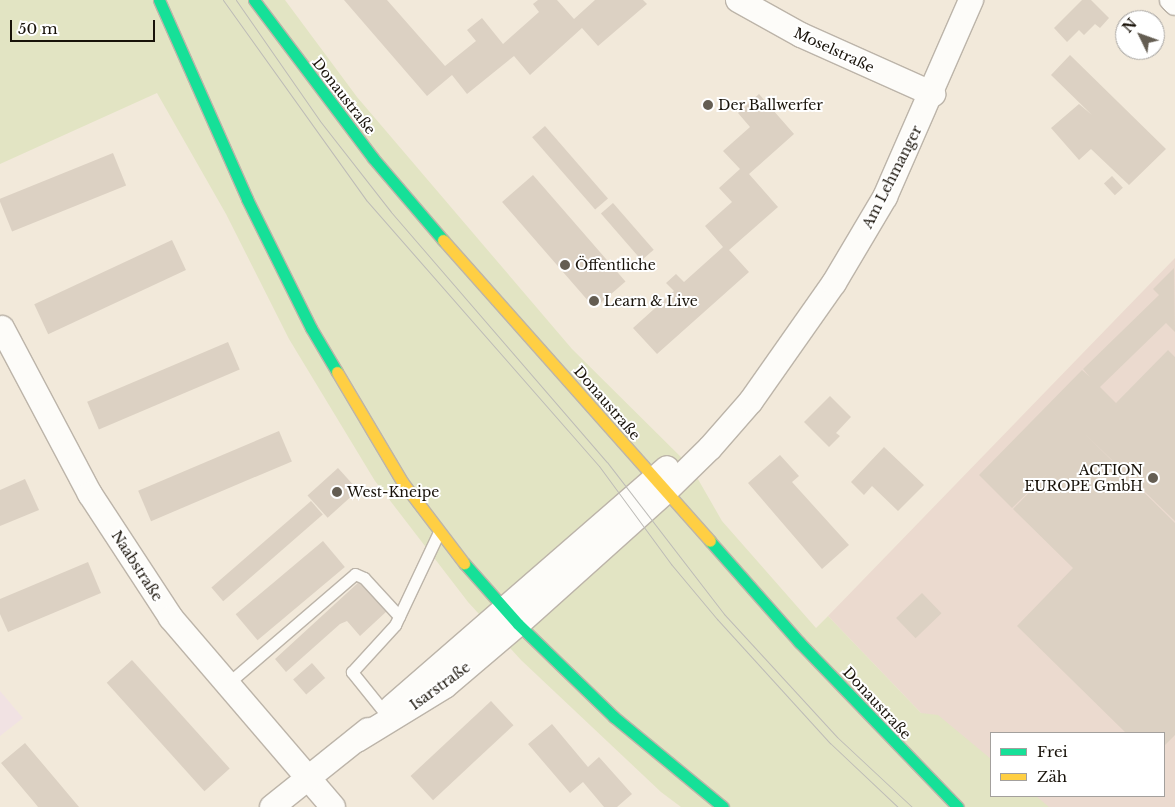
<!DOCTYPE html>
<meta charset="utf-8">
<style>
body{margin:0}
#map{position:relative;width:1175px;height:807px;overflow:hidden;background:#f2e9da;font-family:"Libre Baskerville",serif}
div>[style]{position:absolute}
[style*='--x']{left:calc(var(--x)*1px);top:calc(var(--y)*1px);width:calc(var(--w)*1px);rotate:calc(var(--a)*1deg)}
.commercial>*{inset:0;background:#ebdacf}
.education>*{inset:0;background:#f1e2e3}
.green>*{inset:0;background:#e2e4c3}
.building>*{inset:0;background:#dcd1c3;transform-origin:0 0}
.roads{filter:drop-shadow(1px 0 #bcb4a9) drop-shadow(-1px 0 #bcb4a9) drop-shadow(0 1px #bcb4a9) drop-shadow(0 -1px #bcb4a9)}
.lane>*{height:11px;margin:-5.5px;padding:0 5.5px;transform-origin:5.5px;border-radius:5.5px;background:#fdfcf9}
.street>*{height:24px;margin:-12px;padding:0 12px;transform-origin:12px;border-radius:12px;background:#fdfcf9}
.fast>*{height:11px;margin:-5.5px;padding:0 5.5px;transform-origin:5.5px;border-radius:5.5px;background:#16e098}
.slow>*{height:11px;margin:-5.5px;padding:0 5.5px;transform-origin:5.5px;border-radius:5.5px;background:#ffcf43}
.tram>*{height:1px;margin:-0.5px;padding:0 0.5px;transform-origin:0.5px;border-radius:0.5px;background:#bdbbb7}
.dots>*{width:14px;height:14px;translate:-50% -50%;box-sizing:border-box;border:2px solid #fff;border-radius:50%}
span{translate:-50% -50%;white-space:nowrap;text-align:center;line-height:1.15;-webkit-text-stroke:4px #fff;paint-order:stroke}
.street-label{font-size:14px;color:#181209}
.poi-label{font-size:14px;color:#181209}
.left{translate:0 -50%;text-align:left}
.right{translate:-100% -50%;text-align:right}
.legend{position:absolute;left:990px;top:732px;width:175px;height:65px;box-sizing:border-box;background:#fff;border:1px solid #a3a09d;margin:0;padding:6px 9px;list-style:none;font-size:15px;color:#181209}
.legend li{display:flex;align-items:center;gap:10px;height:25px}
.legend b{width:25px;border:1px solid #a3a09d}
.north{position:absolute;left:1115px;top:10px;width:50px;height:50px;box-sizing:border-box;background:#fff;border:1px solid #a3a09d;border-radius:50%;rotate:312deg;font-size:14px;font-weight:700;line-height:20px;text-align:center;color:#181209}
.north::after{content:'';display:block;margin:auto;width:18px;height:22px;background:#645d52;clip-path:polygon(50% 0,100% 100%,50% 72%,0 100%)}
.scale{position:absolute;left:10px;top:20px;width:145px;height:22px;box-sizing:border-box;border:2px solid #181209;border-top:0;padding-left:6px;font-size:15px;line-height:18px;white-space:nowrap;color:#181209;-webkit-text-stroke:4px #fff;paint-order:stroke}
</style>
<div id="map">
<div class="commercial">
<i style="clip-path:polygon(1175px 258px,1175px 807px,1036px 807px,1022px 796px,1164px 796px,1164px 733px,991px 733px,991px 770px,921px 713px,828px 616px)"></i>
</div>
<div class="education">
<i style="clip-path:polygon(0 691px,23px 718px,0 736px)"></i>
</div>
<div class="green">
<i style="clip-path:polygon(0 0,285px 0,357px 97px,572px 349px,691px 467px,722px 521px,816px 628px,828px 616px,921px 713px,938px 715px,991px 759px,991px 796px,1036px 796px,1049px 807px,681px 807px,661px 792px,521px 660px,468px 602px,375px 481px,289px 339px,226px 214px,157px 93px,0 164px)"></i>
</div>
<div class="building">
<i style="clip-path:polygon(344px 0,387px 0,445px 66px,476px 41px,467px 30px,482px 18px,503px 44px,539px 12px,533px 4px,538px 0,557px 0,574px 19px,595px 0,643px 0,647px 4px,598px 46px,582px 28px,530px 75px,514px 56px,467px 94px,452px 75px,427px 96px)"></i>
<i style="clip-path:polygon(1082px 0,1091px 0,1109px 18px,1100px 28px,1095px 24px,1084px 35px,1079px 30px,1067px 42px,1054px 28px)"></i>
<i style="clip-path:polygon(1070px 55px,1166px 149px,1129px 185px,1091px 149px,1079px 160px,1051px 128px,1079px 104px,1092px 115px,1051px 75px)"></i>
<i style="clip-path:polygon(759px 94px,794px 134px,749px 174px,778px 207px,729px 250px,749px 272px,657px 354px,633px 328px,674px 291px,666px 283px,676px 274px,684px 282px,723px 247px,705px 226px,732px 202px,719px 188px,740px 169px,723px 151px,750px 127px,738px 113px)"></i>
<i style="left:545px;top:126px;width:96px;height:17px;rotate:49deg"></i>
<i style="left:113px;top:153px;width:35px;height:123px;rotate:68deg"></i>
<i style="left:533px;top:175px;width:141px;height:41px;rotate:49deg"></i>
<i style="left:1112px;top:176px;width:16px;height:11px;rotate:47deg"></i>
<i style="left:613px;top:203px;width:62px;height:16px;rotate:49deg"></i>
<i style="left:172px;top:240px;width:33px;height:152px;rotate:65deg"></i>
<i style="clip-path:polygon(1174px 268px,1175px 332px,1166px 323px,1100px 387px,1116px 403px,1168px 350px,1175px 357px,1175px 521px,1085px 434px,1175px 523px,1175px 735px,1164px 746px,1164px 733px,1126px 733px,1017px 626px,1073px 568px,1013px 509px,1047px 474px,1012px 508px,979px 475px,1082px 370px,1090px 377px,1083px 369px,1159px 295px,1153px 289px)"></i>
<i style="left:228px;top:342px;width:30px;height:153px;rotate:67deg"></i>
<i style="clip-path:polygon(830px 396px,851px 417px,836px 433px,840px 436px,829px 447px,804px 422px)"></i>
<i style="left:279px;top:431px;width:33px;height:153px;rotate:67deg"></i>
<i style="clip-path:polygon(884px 447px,924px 485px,898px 511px,872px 486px,864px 495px,851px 482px)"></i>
<i style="clip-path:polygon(780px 455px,799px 476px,792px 482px,849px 545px,822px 569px,748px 483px)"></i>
<i style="left:338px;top:468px;width:30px;height:41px;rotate:48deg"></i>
<i style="clip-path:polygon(25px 479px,39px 510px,0 526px,0 490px)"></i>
<i style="left:311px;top:501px;width:18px;height:132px;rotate:49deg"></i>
<i style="left:323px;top:541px;width:34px;height:114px;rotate:50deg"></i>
<i style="clip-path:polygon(88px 562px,101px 593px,8px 632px,0 614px,0 599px)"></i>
<i style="clip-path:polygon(360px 581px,387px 611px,360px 636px,347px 621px,340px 624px,286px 672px,275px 659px)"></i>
<i style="left:922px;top:593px;width:28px;height:36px;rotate:46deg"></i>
<i style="left:132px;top:660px;width:146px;height:34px;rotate:48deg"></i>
<i style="left:312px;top:663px;width:20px;height:25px;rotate:49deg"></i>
<i style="left:491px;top:701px;width:33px;height:110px;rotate:47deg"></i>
<i style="clip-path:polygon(552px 724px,588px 767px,599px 757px,632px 794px,617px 807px,604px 807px,583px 782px,570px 793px,528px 744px)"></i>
<i style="clip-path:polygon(25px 743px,58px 782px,79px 807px,38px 807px,34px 802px,1px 763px)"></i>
</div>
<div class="roads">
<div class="lane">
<i style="--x:226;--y:685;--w:170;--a:-40.7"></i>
<i style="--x:355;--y:574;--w:10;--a:24"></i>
<i style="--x:364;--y:578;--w:52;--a:47.4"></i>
<i style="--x:385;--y:713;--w:53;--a:-128.8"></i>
<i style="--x:352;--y:672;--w:64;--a:-47.5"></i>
<i style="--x:395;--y:625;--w:103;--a:-64.7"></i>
</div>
<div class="street">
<i style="--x:738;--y:0;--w:72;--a:29.1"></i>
<i style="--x:801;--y:35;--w:145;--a:24.1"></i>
<i style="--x:1172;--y:0;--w:4;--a:45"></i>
<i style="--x:2;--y:328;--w:188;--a:62.1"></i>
<i style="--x:90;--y:494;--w:148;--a:56.8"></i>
<i style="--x:171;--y:618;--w:249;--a:49.4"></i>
<i style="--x:392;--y:707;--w:364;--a:-41"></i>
<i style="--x:357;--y:740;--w:103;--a:-31.5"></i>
<i style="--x:445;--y:686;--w:96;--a:-40.3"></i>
<i style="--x:518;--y:624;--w:198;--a:-41.9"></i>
<i style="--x:665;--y:492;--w:63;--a:-44.4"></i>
<i style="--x:710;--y:448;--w:62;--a:-48.9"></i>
<i style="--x:751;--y:401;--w:144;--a:-54.9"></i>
<i style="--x:834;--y:283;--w:100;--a:-59.3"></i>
<i style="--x:885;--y:197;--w:215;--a:-66.4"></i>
<i style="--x:272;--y:807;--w:123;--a:-38.7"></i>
</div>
<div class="fast">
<i style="--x:159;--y:0;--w:218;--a:66.1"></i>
<i style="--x:247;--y:199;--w:144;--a:63.6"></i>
<i style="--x:311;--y:328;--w:51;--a:59.4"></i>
<i style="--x:254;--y:0;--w:198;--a:53"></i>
<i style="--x:373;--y:158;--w:108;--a:49.5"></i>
<i style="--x:710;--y:541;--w:135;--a:48.6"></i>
<i style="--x:799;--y:642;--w:229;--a:46.1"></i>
<i style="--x:464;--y:563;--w:81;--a:48.5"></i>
<i style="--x:518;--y:624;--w:134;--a:44.1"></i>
<i style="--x:614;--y:717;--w:141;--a:39.5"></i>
</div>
<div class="slow">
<i style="--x:443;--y:240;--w:402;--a:48.4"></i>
<i style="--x:337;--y:372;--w:129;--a:59.3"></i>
<i style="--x:403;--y:483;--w:101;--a:52.7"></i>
</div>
</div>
<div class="tram">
<i style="--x:223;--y:0;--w:247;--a:54.4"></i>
<i style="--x:367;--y:201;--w:352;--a:48.8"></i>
<i style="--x:599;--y:466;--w:122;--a:53.7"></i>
<i style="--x:671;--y:564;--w:72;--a:50.1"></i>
<i style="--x:717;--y:619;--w:168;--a:47.7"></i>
<i style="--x:830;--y:743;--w:93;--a:43.3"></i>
<i style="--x:236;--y:0;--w:147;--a:55.2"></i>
<i style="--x:320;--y:121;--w:115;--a:52"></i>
<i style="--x:391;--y:212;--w:330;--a:49.2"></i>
<i style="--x:607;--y:462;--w:192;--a:52.4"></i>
<i style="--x:724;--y:614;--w:167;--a:47.4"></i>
<i style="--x:837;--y:737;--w:103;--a:43"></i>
</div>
<div class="dots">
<i style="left:708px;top:105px;background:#645d52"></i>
<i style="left:565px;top:265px;background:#645d52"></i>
<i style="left:594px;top:301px;background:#645d52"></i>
<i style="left:1153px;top:478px;background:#645d52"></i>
<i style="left:337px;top:492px;background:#645d52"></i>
</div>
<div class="street-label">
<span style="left:834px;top:50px;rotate:25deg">Moselstraße</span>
<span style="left:344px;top:96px;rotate:52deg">Donaustraße</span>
<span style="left:892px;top:177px;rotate:-63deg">Am Lehmanger</span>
<span style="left:607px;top:403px;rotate:49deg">Donaustraße</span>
<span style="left:137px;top:566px;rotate:57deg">Naabstraße</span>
<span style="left:440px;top:686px;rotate:-36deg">Isarstraße</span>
<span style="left:877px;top:703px;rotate:47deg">Donaustraße</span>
</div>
<div class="poi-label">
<span class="left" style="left:718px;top:105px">Der Ballwerfer</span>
<span class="left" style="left:575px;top:265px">Öffentliche</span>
<span class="left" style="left:604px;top:301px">Learn &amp; Live</span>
<span class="right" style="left:1143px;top:478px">ACTION<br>EUROPE GmbH</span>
<span class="left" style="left:347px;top:492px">West-Kneipe</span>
</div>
<ul class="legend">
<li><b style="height:6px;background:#16e098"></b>Frei</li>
<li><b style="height:6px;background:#ffcf43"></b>Zäh</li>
</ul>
<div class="north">N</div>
<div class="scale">50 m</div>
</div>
